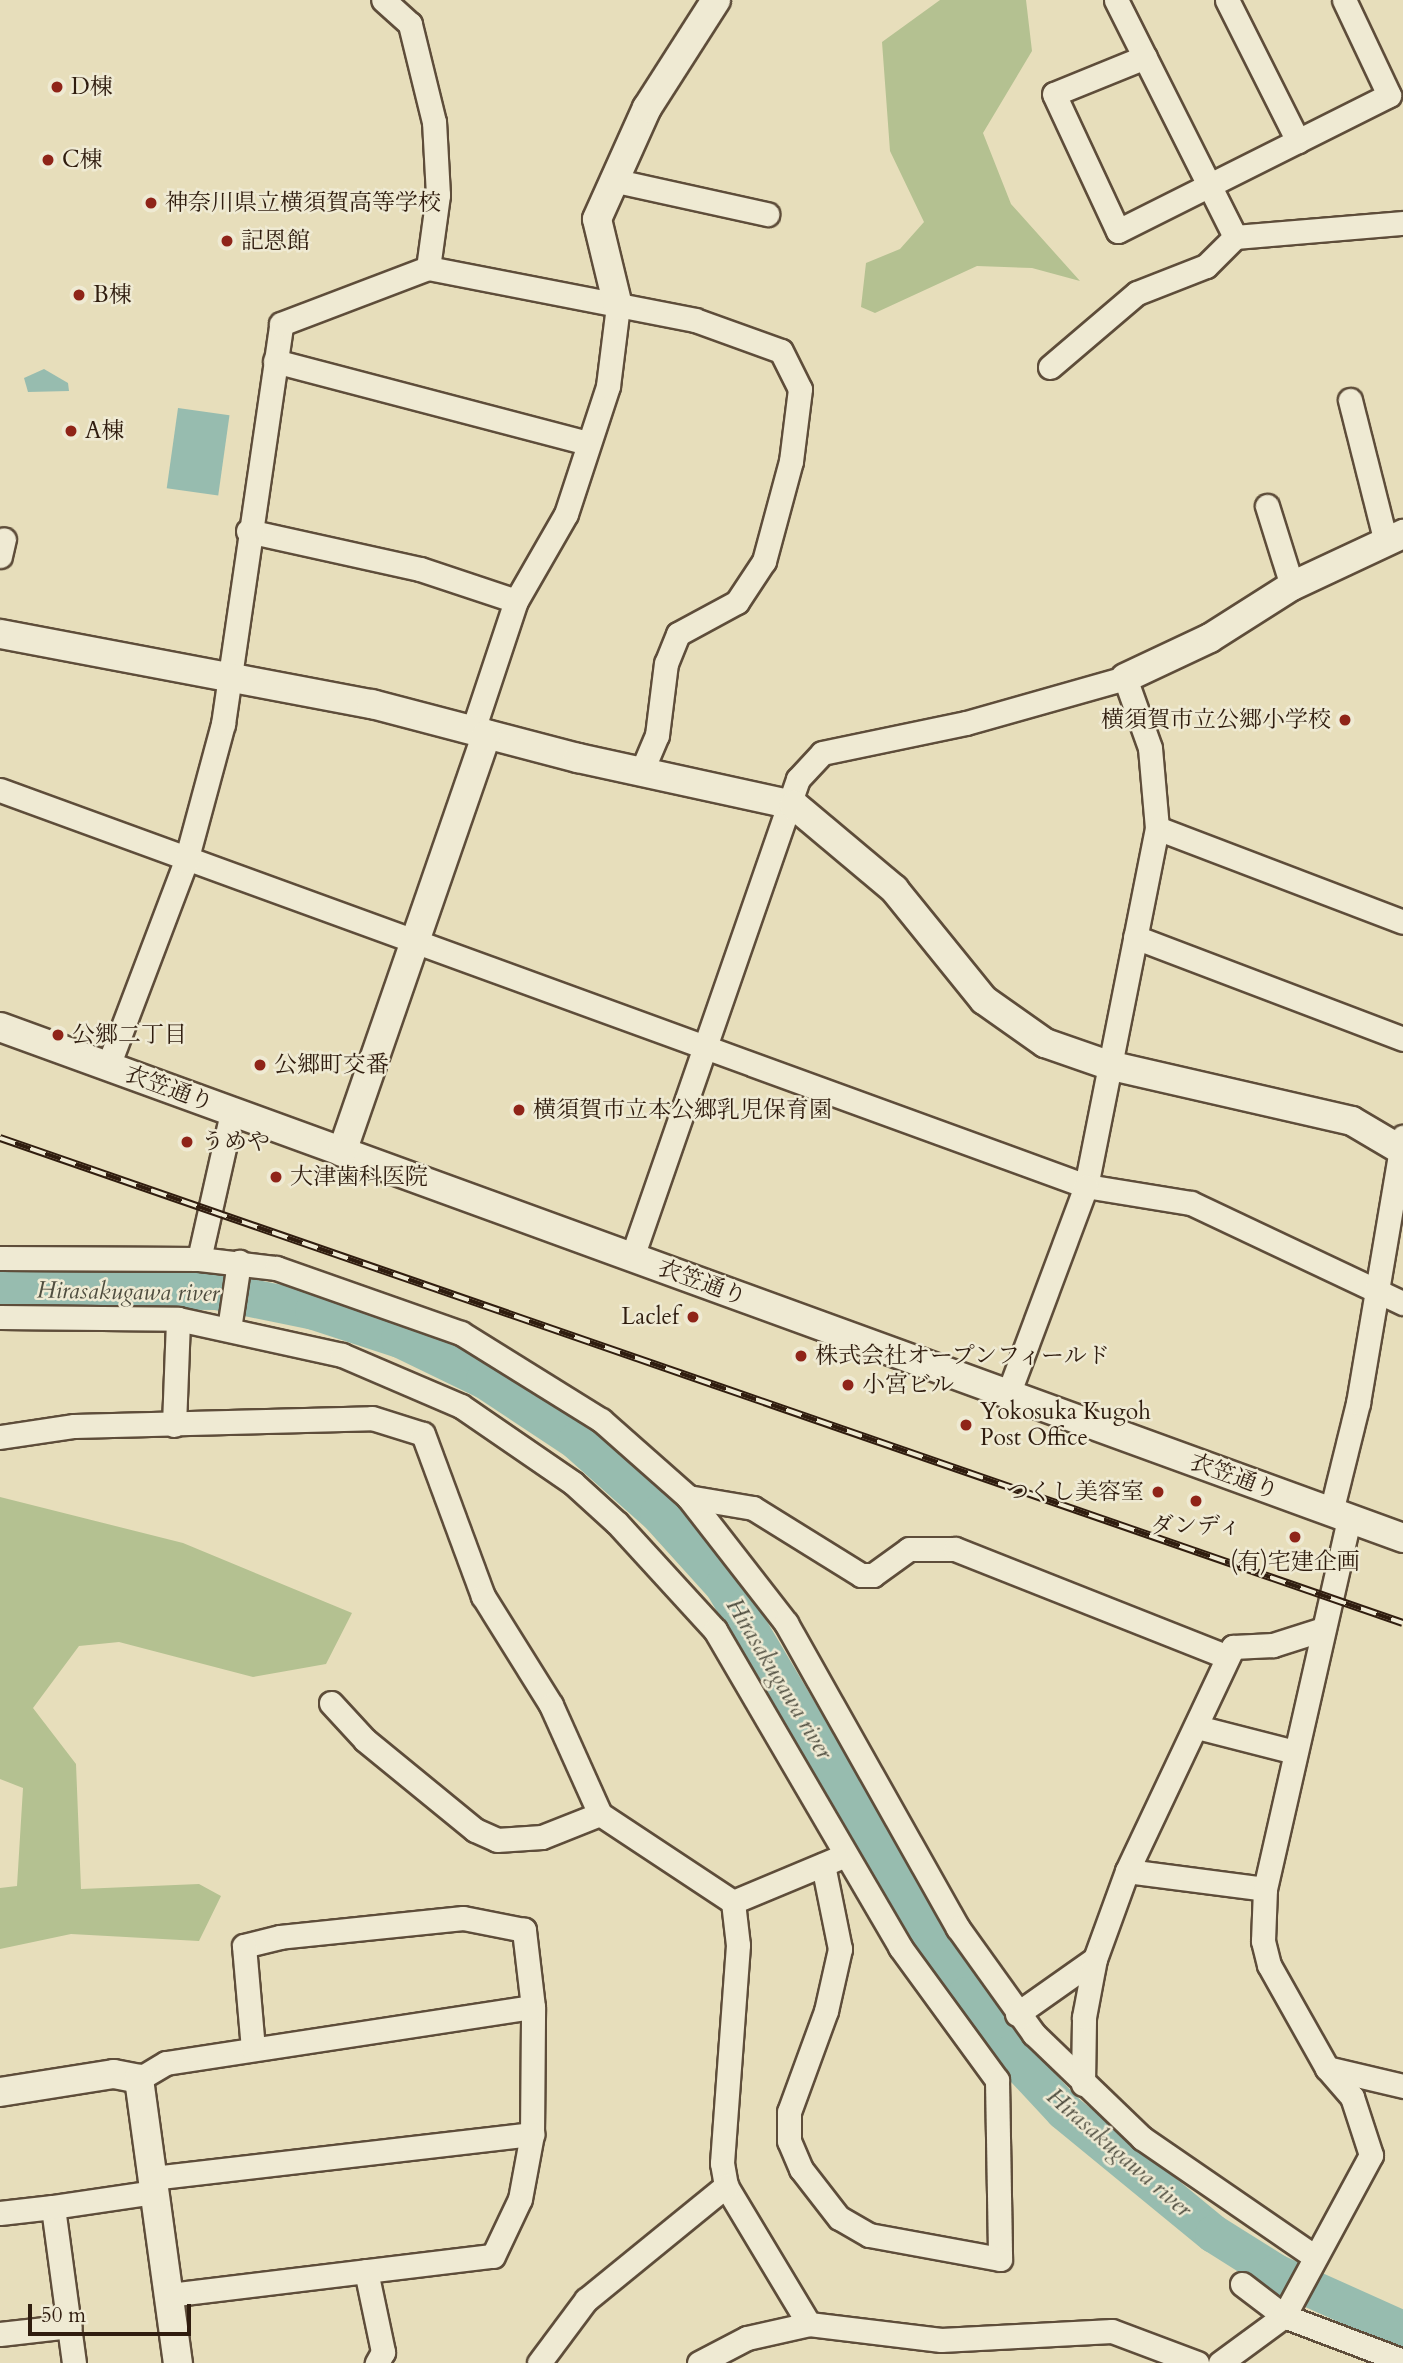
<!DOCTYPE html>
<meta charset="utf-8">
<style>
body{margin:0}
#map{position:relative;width:1403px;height:2363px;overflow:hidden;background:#e7debb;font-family:Cardo,"Noto Serif JP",serif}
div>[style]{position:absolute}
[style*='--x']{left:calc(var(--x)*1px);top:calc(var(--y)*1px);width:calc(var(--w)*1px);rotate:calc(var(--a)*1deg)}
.green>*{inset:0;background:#b4c191}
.water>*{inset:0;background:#97bcaf;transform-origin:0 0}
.river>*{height:38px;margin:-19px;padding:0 19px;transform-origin:19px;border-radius:19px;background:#97bcaf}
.roads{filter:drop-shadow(2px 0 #5e4d3a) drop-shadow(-2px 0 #5e4d3a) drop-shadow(0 2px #5e4d3a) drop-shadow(0 -2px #5e4d3a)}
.minor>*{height:23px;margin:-11.5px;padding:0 11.5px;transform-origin:11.5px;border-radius:11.5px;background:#efead3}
.tertiary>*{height:28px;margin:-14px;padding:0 14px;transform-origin:14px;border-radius:14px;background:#efead3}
.rail>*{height:8px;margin-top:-4px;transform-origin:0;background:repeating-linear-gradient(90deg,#efead3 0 16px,#301d0f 0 32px);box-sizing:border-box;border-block:2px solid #301d0f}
.dots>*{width:19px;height:19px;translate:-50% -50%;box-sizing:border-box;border:4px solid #efead3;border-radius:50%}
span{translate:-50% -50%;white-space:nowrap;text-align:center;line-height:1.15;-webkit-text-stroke:5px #efead3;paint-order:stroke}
.poi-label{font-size:23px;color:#301d0f}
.left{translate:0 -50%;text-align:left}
.right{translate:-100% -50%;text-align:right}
.street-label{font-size:23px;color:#301d0f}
.water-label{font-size:24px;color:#4f4d3f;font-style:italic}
.scale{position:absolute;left:28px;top:2304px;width:163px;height:32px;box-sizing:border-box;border:4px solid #301d0f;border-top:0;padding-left:9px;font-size:21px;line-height:24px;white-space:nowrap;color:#301d0f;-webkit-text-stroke:5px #efead3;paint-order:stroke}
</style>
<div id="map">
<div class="green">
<i style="clip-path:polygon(940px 0,1026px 0,1032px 51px,983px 133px,1011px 204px,1080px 281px,1032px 268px,977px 266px,875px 313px,861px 307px,866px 263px,900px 249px,924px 222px,890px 151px,882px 42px)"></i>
<i style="clip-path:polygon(0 1497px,183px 1543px,352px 1613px,326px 1664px,253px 1677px,119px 1642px,79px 1646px,33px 1708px,76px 1764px,81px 1889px,199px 1884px,221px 1896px,199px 1941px,71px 1934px,0 1949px,0 1888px,17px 1886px,23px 1788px,0 1779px)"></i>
</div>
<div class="water">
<i style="clip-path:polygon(44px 369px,68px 383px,69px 391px,28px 392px,24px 378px)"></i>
<i style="left:178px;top:408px;width:52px;height:81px;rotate:8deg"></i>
</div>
<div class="river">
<i style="--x:0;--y:1289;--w:216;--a:0.5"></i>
<i style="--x:216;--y:1291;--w:100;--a:11.5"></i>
<i style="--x:314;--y:1311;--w:90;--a:18"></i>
<i style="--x:400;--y:1339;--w:94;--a:25.8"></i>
<i style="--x:485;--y:1380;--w:110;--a:33.5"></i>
<i style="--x:577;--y:1441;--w:110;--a:41.7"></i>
<i style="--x:659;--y:1514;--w:97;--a:47.9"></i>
<i style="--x:724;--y:1586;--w:476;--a:59.4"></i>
<i style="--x:966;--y:1996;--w:73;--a:52.2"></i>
<i style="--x:1011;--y:2054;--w:78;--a:47.1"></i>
<i style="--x:1064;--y:2111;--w:194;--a:39.4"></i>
<i style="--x:1214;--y:2234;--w:73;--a:32.2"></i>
<i style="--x:1276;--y:2273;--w:139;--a:24.2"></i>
</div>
<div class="roads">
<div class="minor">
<i style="--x:1116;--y:0;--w:265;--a:63.3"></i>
<i style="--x:1235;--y:237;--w:169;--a:-4.8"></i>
<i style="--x:1227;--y:0;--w:158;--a:63.3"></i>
<i style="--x:1145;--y:57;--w:98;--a:157.9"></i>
<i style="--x:1054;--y:94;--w:151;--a:65"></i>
<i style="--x:1118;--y:231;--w:303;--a:-26.6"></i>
<i style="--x:1389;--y:95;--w:105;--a:-115.3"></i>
<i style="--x:612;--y:180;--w:159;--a:12.4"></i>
<i style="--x:428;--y:268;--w:272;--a:11"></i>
<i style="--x:695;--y:320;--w:91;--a:19.8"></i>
<i style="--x:781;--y:351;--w:42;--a:63.4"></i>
<i style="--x:800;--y:389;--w:73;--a:97.1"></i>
<i style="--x:791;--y:461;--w:104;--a:105.1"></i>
<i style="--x:764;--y:561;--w:49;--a:123.4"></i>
<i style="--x:737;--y:602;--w:67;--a:151.5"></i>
<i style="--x:678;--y:634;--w:31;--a:112"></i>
<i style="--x:666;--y:663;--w:73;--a:97.1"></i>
<i style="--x:657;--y:735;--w:36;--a:113"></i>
<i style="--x:275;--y:361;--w:323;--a:14.7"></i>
<i style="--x:1050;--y:367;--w:114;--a:-40.4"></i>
<i style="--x:1137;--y:293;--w:74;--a:-21.4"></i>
<i style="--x:1206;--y:266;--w:41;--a:-45"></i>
<i style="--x:1350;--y:400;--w:142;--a:75.8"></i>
<i style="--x:1267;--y:506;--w:84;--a:72.6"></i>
<i style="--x:248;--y:531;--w:176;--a:12.5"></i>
<i style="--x:420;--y:569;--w:101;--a:18.4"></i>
<i style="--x:0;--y:556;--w:17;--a:-77"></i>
<i style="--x:473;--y:730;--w:136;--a:-71.6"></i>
<i style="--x:516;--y:601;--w:100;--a:-60.1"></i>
<i style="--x:566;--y:514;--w:135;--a:-71.8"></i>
<i style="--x:608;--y:386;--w:81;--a:-82.9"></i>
<i style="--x:0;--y:790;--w:1156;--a:20.03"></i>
<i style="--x:1086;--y:1186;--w:106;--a:9.2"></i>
<i style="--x:1191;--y:1203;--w:234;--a:25.3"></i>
<i style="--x:1157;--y:828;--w:263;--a:20.9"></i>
<i style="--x:1135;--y:937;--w:287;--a:20.8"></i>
<i style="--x:108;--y:1066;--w:219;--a:-69.2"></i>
<i style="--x:186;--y:861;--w:142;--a:-74.9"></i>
<i style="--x:223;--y:724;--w:404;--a:-81.7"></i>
<i style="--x:281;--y:324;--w:157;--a:-20.9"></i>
<i style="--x:428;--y:268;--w:74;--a:-82.2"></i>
<i style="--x:438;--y:195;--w:73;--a:-93.1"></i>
<i style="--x:434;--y:122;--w:101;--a:-103.8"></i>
<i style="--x:410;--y:24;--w:36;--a:-138"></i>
<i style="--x:632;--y:1257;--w:506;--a:-70.85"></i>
<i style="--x:798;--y:779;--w:35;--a:-47"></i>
<i style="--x:822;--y:753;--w:147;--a:-11.8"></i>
<i style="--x:966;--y:723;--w:165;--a:-15.8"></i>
<i style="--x:1125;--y:678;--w:74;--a:70.3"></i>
<i style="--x:1150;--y:748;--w:80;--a:85"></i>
<i style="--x:1157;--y:828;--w:365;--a:101.2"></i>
<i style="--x:1086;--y:1186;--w:223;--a:110.5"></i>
<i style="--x:0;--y:1258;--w:199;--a:0.3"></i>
<i style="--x:199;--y:1259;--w:78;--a:6.7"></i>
<i style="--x:276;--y:1268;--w:196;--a:19.4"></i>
<i style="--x:461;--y:1333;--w:165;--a:31.9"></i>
<i style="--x:601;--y:1420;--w:116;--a:41.5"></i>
<i style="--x:688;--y:1497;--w:160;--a:52.1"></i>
<i style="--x:786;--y:1623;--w:350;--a:60.6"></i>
<i style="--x:958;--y:1928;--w:130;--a:54.4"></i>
<i style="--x:1034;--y:2034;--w:150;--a:43.9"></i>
<i style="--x:1142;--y:2138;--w:210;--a:34.5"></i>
<i style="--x:199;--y:1259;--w:151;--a:-77.3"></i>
<i style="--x:0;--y:1317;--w:178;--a:0.6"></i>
<i style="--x:178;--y:1319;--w:168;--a:12.4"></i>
<i style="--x:342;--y:1355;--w:129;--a:23.2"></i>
<i style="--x:461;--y:1406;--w:136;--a:34.5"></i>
<i style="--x:573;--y:1483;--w:59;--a:42.3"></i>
<i style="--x:617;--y:1523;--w:145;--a:47.5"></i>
<i style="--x:715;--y:1630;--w:367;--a:59.7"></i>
<i style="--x:900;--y:1947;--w:165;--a:53.9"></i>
<i style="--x:997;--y:2080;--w:179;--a:89"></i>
<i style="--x:1000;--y:2259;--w:133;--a:-169.6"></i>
<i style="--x:869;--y:2235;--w:34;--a:-150"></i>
<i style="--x:839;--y:2218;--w:62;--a:-127.8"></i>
<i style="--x:801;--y:2169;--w:30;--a:-113"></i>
<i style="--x:789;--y:2141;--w:29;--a:-90"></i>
<i style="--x:789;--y:2112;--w:108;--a:-69.9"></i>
<i style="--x:826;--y:2011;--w:64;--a:-77.3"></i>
<i style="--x:840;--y:1949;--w:86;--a:-101.4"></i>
<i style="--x:229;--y:1329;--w:68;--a:-81.5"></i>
<i style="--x:174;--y:1425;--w:106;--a:-87.8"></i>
<i style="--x:0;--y:1437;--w:75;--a:-8.5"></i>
<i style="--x:74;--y:1426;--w:298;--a:-1.5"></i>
<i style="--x:372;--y:1418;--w:53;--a:17.4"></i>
<i style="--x:423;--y:1434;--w:173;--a:69.7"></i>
<i style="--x:483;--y:1596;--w:128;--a:58"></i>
<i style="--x:551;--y:1705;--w:120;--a:65.8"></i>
<i style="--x:600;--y:1814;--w:159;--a:33.5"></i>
<i style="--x:733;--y:1902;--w:43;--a:83.4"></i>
<i style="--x:738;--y:1945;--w:219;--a:94.2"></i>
<i style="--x:722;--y:2163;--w:23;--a:80"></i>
<i style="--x:726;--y:2186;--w:161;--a:59"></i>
<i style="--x:688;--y:1497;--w:66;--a:9.6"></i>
<i style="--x:753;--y:1508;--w:127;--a:31.8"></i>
<i style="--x:861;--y:1575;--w:12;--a:0"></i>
<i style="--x:873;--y:1575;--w:44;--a:-35.8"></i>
<i style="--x:909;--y:1549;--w:46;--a:0"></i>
<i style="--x:955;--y:1549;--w:290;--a:21.6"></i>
<i style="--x:1331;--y:1512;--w:112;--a:-76.1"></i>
<i style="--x:1358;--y:1403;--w:270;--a:-80.4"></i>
<i style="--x:331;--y:1703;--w:50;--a:47.4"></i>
<i style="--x:365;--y:1740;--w:142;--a:39.3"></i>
<i style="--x:475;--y:1830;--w:24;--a:24"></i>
<i style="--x:497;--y:1840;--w:45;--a:-3.8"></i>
<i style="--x:542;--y:1837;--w:62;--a:-21.6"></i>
<i style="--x:1197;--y:1727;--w:101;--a:14.3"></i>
<i style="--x:1127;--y:1871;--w:139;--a:7.4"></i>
<i style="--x:733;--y:1902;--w:112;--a:-22.7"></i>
<i style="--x:1017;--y:2014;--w:95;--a:-35.2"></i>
<i style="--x:1095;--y:1959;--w:94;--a:-70"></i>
<i style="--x:1127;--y:1871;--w:248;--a:-64.7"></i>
<i style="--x:1233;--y:1647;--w:40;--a:-2.9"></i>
<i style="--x:1273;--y:1645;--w:52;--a:-17.7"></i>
<i style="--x:1327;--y:2068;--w:78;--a:13.3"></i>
<i style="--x:139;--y:2079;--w:31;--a:-31"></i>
<i style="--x:166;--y:2063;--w:371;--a:-8.7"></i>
<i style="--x:1083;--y:2084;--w:67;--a:-89.1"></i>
<i style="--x:1084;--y:2017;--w:59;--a:-79.3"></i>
<i style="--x:152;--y:2178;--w:383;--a:-6.6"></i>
<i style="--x:532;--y:2134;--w:127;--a:-89.5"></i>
<i style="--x:533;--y:2007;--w:78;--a:-96.7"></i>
<i style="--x:524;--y:1930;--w:62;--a:-168.9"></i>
<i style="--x:463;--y:1918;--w:184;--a:174.1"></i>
<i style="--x:280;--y:1937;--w:37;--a:166"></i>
<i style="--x:244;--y:1946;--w:103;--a:85"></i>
<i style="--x:0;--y:2213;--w:53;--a:-6.5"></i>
<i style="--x:366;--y:2271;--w:83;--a:78.1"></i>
<i style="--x:383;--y:2352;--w:13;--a:119"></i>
<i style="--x:1242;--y:2284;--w:53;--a:37.3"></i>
<i style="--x:1284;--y:2316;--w:127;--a:20.7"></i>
<i style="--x:169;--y:2295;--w:326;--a:-6.9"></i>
<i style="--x:493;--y:2256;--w:63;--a:-64.7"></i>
<i style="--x:520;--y:2199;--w:66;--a:-79.5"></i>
<i style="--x:0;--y:2334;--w:70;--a:-6.5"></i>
<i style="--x:74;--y:2363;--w:157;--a:-97.7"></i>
<i style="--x:53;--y:2207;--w:102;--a:-8.4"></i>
<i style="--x:539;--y:2363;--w:79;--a:-53.3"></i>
<i style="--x:586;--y:2300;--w:181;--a:-39.2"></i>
<i style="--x:699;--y:2363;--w:54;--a:-27.5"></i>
<i style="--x:747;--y:2338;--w:64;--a:-12.7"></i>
<i style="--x:809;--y:2324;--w:133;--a:6.9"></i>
<i style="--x:941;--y:2340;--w:171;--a:-3"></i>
<i style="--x:1112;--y:2331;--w:91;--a:20.6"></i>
<i style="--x:1220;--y:2363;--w:79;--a:-36.3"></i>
<i style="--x:1284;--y:2316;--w:183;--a:-61.6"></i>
<i style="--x:1371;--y:2155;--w:61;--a:-108.1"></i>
<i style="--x:1352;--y:2097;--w:38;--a:-131"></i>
<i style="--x:1327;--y:2068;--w:118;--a:-119.4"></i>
<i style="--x:1269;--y:1965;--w:25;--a:-104"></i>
<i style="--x:1263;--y:1941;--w:52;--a:-87.8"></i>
<i style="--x:1265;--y:1889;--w:379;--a:-77.2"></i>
</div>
<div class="tertiary">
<i style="--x:618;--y:306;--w:89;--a:-103.6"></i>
<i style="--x:597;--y:219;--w:122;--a:-65.8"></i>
<i style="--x:647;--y:108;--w:128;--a:-57.4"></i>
<i style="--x:0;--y:634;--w:379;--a:10.7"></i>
<i style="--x:372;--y:704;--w:213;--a:14.7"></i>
<i style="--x:578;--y:758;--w:221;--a:12.3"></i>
<i style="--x:794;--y:805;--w:131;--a:40"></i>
<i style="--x:894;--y:889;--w:143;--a:51"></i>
<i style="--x:984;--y:1000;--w:75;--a:35.2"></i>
<i style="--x:1045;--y:1043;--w:67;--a:19.2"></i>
<i style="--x:1108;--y:1065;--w:250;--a:12.9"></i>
<i style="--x:1352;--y:1121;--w:59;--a:30.5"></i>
<i style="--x:1125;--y:678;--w:94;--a:-25.2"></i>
<i style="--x:1210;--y:638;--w:97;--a:-32.4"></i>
<i style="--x:1292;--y:586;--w:123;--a:-25.1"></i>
<i style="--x:0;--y:1027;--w:1493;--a:20.01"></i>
<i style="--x:342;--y:1152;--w:442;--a:-70.9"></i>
<i style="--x:0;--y:2092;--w:115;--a:-9"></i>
<i style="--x:114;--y:2074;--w:25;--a:11"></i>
<i style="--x:139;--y:2079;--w:287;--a:82.2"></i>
</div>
</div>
<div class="rail">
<i style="--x:0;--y:1138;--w:1484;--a:19.07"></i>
</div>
<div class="dots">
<i style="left:57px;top:87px;background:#8f2418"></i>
<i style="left:48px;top:160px;background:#8f2418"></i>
<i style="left:151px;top:203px;background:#8f2418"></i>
<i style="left:227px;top:241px;background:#8f2418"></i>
<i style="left:79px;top:295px;background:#8f2418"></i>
<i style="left:71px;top:431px;background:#8f2418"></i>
<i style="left:1345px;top:720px;background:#8f2418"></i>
<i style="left:58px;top:1035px;background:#8f2418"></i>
<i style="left:260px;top:1065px;background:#8f2418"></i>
<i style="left:519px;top:1110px;background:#8f2418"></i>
<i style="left:187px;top:1142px;background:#8f2418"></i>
<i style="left:276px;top:1177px;background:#8f2418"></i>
<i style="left:693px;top:1317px;background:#8f2418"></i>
<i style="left:801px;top:1356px;background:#8f2418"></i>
<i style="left:848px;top:1385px;background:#8f2418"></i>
<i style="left:966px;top:1425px;background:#8f2418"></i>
<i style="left:1158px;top:1492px;background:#8f2418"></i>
<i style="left:1196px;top:1501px;background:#8f2418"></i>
<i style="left:1295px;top:1537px;background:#8f2418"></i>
</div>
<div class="poi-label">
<span class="left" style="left:71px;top:87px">D棟</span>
<span class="left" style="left:62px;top:160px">C棟</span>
<span class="left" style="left:165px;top:203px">神奈川県立横須賀高等学校</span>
<span class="left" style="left:241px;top:241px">記恩館</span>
<span class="left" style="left:93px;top:295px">B棟</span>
<span class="left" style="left:85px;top:431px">A棟</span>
<span class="right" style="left:1331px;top:720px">横須賀市立公郷小学校</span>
<span class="left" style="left:72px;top:1035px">公郷二丁目</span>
<span class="left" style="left:274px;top:1065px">公郷町交番</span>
<span class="left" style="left:533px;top:1110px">横須賀市立本公郷乳児保育園</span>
<span class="left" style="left:201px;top:1142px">うめや</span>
<span class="left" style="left:290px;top:1177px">大津歯科医院</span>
<span class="right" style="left:679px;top:1317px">Laclef</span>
<span class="left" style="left:815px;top:1356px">株式会社オープンフィールド</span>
<span class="left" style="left:862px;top:1385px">小宮ビル</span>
<span class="left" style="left:980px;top:1425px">Yokosuka Kugoh<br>Post Office</span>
<span class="right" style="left:1144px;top:1492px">つくし美容室</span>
<span style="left:1196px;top:1526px">ダンディ</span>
<span style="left:1295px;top:1562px">(有)宅建企画</span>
</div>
<div class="street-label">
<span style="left:169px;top:1089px;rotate:20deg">衣笠通り</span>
<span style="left:702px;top:1283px;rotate:20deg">衣笠通り</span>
<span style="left:1234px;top:1477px;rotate:20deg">衣笠通り</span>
</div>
<div class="water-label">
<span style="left:128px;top:1292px;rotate:1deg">Hirasakugawa river</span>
<span style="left:779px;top:1679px;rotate:59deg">Hirasakugawa river</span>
<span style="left:1119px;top:2153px;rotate:41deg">Hirasakugawa river</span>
</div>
<div class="scale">50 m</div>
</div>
